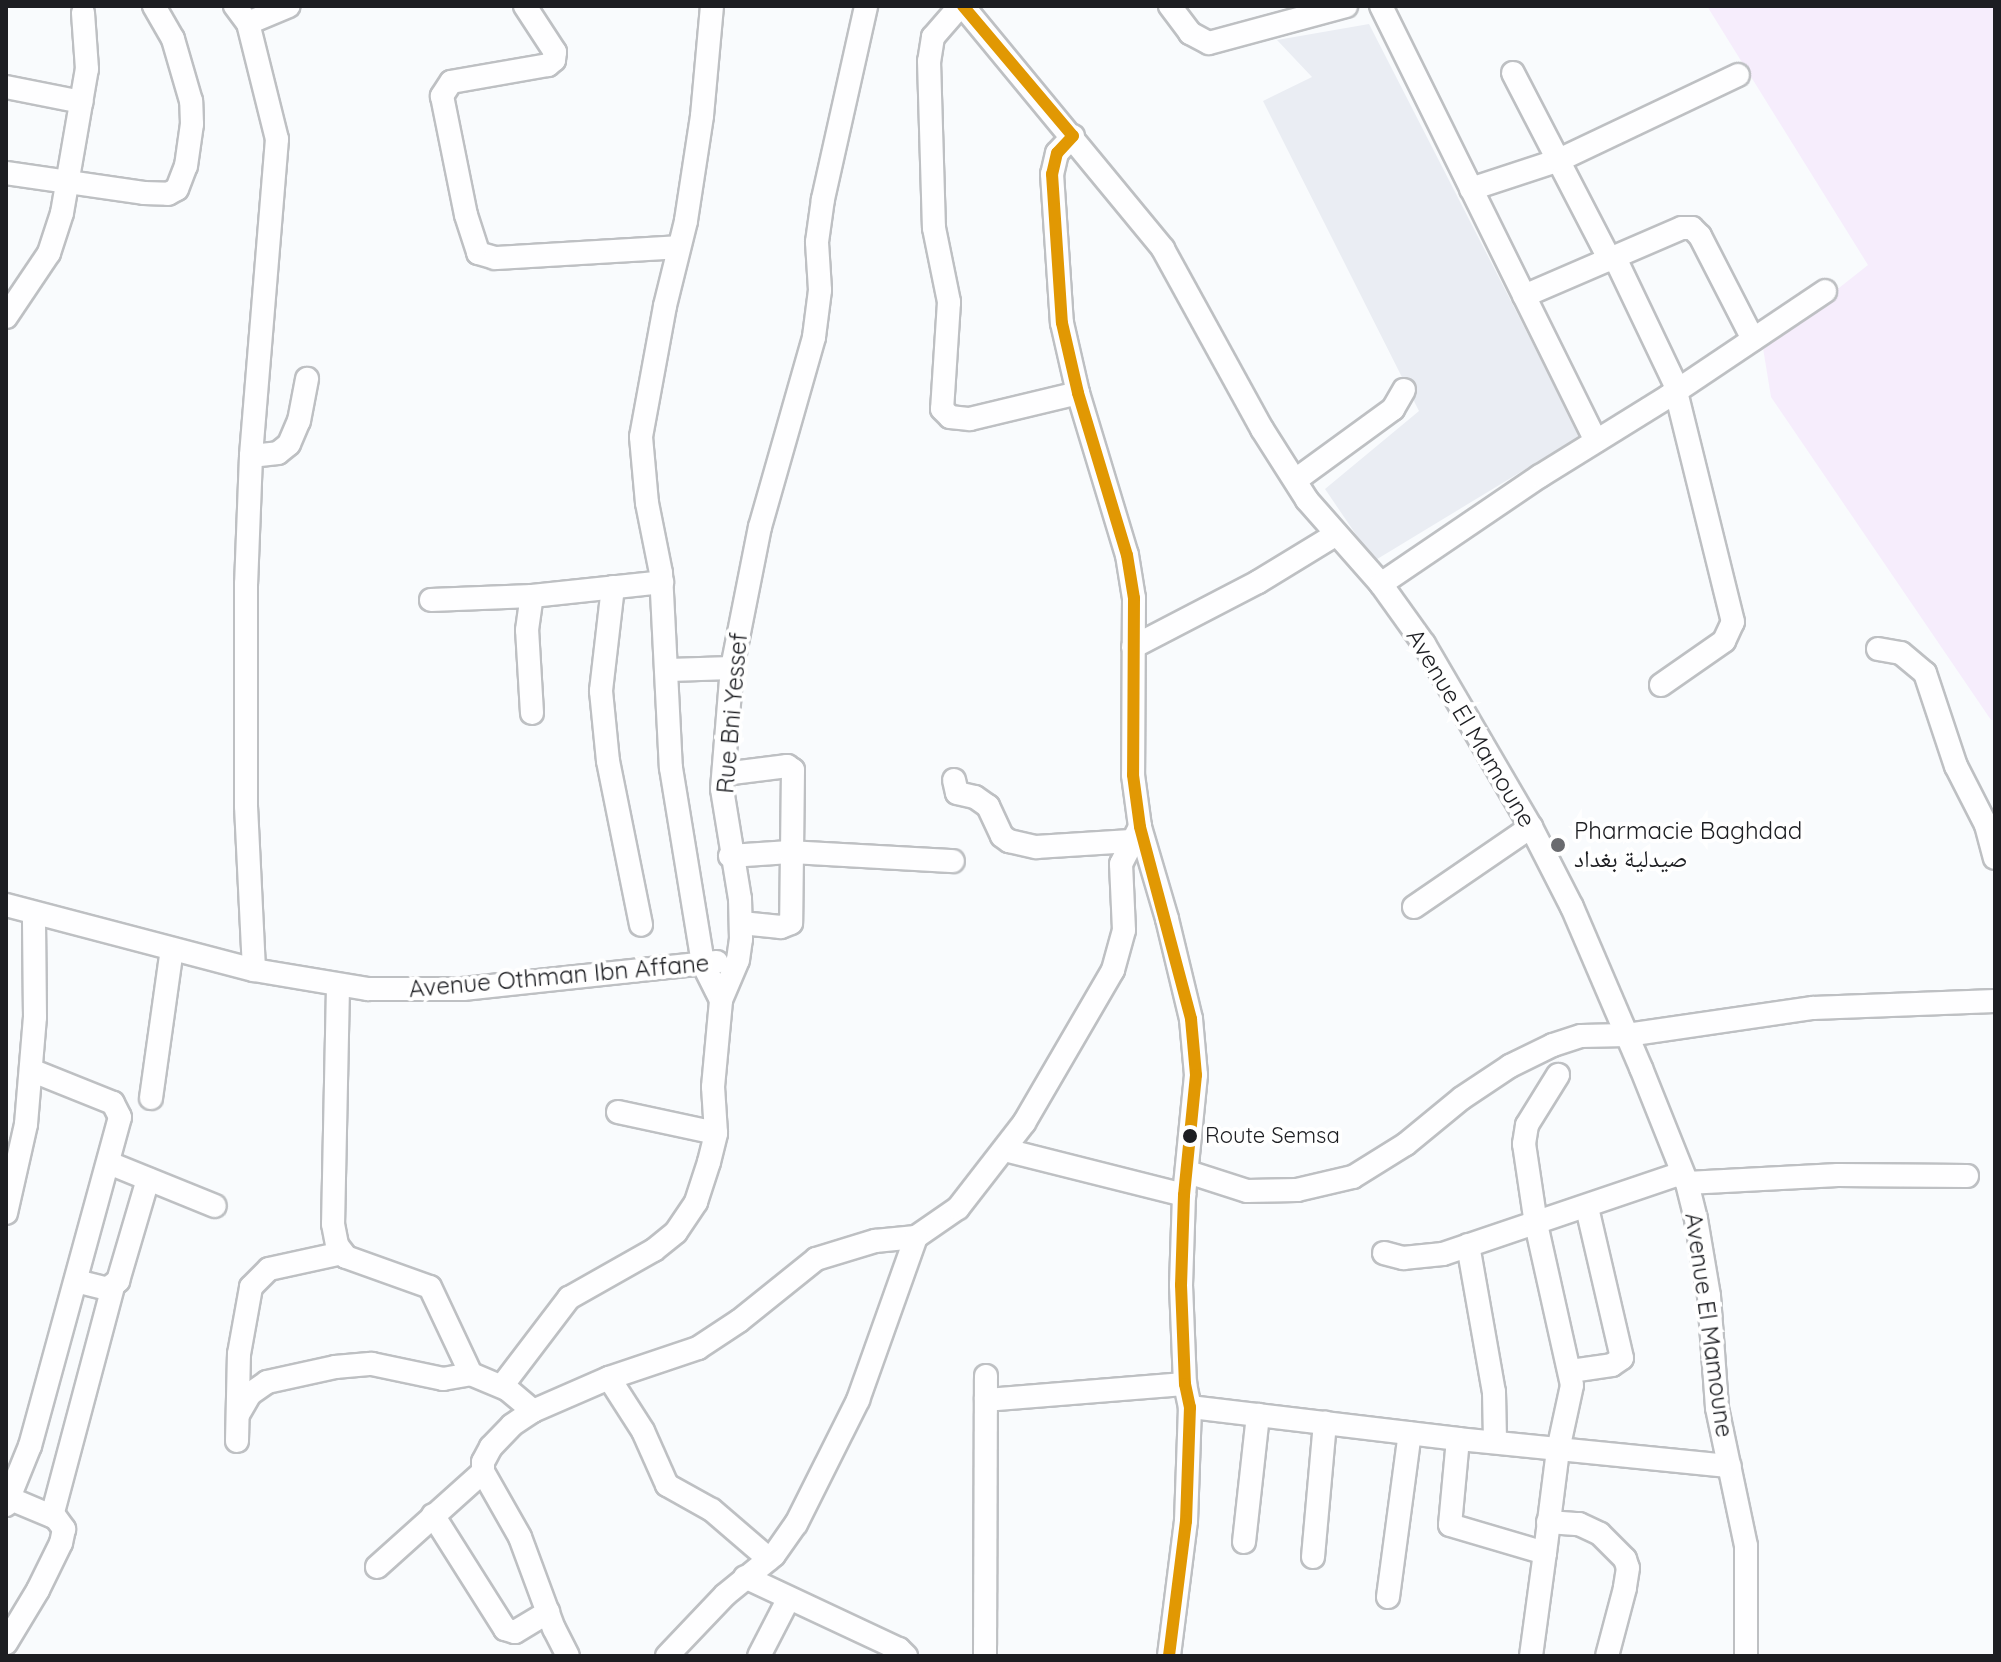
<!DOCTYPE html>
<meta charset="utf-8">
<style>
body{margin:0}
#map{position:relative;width:2001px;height:1662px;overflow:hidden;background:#f9fbfd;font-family:Quicksand,"Noto Naskh Arabic",sans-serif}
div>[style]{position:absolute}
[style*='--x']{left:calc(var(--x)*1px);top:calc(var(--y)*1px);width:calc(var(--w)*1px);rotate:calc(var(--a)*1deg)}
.built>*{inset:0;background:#eaedf3}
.green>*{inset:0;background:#f6edfc}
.roads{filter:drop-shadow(2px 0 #bec0c3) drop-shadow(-2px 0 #bec0c3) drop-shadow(0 2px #bec0c3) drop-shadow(0 -2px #bec0c3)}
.minor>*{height:22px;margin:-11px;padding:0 11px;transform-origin:11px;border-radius:11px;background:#fefeff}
.bus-1>*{height:12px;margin:-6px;padding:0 6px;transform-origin:6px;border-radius:6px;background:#e19803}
.dots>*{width:22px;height:22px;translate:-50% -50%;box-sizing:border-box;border:4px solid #fff;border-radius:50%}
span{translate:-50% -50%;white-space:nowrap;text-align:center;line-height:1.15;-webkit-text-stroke:8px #fff;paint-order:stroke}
.bus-label{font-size:22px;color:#1d1e22}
.left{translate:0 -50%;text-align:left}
.street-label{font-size:24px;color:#1d1e22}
.poi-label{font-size:24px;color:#1d1e22}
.frame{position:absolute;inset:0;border:8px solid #1d1e22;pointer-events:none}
</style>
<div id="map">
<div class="built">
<i style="clip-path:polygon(1369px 24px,1580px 436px,1374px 561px,1325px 489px,1419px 411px,1263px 101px,1312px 77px,1277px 40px)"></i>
</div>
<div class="green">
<i style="clip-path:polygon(1707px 6px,1995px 6px,1995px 720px,1991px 720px,1771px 397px,1763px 348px,1868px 265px)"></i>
</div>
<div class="roads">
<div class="minor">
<i style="--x:235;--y:6;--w:21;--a:53"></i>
<i style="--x:248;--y:23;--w:120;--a:76"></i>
<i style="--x:277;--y:139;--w:318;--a:94.7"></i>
<i style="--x:251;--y:456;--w:128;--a:92.2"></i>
<i style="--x:246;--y:584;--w:222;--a:90"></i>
<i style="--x:246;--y:806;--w:164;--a:87.2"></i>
<i style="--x:525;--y:6;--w:55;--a:56.9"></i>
<i style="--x:555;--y:52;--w:8;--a:97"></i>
<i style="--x:554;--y:60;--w:8;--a:140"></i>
<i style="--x:548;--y:65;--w:98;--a:170.1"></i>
<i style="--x:451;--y:82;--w:17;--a:123"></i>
<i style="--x:442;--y:96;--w:121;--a:78.6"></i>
<i style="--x:466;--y:215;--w:40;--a:72"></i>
<i style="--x:478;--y:253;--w:18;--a:16"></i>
<i style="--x:495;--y:258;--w:184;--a:-3.4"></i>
<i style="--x:712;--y:6;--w:110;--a:95.2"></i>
<i style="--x:702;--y:116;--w:106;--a:98.7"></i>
<i style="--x:686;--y:221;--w:88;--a:103.9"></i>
<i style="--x:665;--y:306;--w:133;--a:100.4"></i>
<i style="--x:641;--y:437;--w:66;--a:84.8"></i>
<i style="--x:647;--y:503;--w:71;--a:78.7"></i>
<i style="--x:661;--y:573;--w:195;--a:87.1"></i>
<i style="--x:671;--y:768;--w:199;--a:80.7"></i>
<i style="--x:703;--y:964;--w:40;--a:63.4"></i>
<i style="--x:960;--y:6;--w:41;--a:131.1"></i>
<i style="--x:933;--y:37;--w:24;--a:99"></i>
<i style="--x:929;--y:61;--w:167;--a:88.3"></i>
<i style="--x:934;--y:228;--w:76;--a:78.5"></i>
<i style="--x:949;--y:302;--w:107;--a:93.7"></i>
<i style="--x:942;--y:409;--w:11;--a:45"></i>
<i style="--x:950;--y:417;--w:20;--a:6"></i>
<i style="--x:970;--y:419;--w:111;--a:-13.5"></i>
<i style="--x:963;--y:6;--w:315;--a:50.5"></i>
<i style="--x:1163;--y:249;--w:205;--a:61.2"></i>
<i style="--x:1262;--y:429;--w:84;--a:57.6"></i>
<i style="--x:1307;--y:500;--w:112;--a:48.6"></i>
<i style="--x:1381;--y:584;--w:74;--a:54.4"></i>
<i style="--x:1424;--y:644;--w:212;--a:59.7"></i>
<i style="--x:1531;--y:827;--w:90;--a:62.9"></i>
<i style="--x:1572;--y:907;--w:175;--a:66.8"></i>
<i style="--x:1641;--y:1068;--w:124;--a:68.2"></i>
<i style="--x:1687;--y:1183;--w:37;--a:76"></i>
<i style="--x:1696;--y:1219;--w:78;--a:80.4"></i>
<i style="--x:1709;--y:1296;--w:112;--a:85.9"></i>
<i style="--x:1717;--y:1408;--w:141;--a:78.1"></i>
<i style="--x:1746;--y:1546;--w:110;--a:90"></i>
<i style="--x:1170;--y:6;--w:34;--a:53"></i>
<i style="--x:1190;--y:33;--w:21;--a:28"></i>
<i style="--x:1209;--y:43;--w:142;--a:-15.1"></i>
<i style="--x:1381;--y:6;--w:485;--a:63.7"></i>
<i style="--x:248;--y:23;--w:44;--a:-22.5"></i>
<i style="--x:1513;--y:73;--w:211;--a:62.6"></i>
<i style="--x:6;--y:87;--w:77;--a:11.2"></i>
<i style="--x:1073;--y:136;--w:23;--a:133"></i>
<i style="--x:1057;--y:153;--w:22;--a:103"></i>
<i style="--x:1052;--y:174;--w:149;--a:86.2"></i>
<i style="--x:1062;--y:323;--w:72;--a:77.1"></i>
<i style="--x:1078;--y:393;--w:169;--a:73.2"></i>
<i style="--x:1127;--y:555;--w:44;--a:80.8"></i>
<i style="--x:1134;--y:598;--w:177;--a:90.3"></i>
<i style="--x:1133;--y:775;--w:52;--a:82.3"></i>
<i style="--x:1140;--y:827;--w:96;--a:73.6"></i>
<i style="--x:1167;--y:919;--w:103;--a:76.5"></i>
<i style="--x:1191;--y:1019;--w:56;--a:84.9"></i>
<i style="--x:1196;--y:1075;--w:121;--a:95.7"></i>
<i style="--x:1184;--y:1195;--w:90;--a:91.9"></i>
<i style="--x:1181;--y:1285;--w:99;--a:87.7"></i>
<i style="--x:1185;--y:1384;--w:24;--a:78"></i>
<i style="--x:1190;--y:1407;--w:114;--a:92"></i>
<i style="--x:1186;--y:1521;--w:136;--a:97.2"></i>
<i style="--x:6;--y:173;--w:139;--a:8.2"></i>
<i style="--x:144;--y:193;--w:24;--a:2"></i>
<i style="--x:168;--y:194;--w:10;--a:-29"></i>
<i style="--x:177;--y:189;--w:25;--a:-69"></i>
<i style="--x:186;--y:166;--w:42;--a:-81.9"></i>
<i style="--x:192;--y:124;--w:23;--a:-92"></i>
<i style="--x:191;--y:101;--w:65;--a:-106.2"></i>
<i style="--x:173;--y:39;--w:38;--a:-120"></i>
<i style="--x:1471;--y:189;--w:93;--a:-18.2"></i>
<i style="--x:1559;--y:160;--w:198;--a:-25.4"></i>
<i style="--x:1615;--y:258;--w:146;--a:64.5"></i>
<i style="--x:1524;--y:296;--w:172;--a:-23.3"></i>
<i style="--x:1682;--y:228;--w:10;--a:0"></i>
<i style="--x:1692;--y:228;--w:11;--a:45"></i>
<i style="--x:1700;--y:236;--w:116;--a:62.8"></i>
<i style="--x:6;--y:317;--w:77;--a:-56.1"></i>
<i style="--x:49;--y:253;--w:42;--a:-72"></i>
<i style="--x:62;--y:213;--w:146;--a:-80.2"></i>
<i style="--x:87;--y:69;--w:56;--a:-94.1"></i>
<i style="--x:251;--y:456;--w:27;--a:-6"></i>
<i style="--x:278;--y:453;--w:14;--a:-39"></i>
<i style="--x:289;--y:444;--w:25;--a:-67"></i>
<i style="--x:299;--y:421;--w:43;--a:-79.2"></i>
<i style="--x:1297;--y:479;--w:119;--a:-36.1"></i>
<i style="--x:1393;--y:409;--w:22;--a:-60"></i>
<i style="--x:1381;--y:584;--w:192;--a:-34.2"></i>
<i style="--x:1540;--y:476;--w:152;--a:-31.8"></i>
<i style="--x:1669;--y:396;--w:188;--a:-33.9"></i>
<i style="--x:613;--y:587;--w:105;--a:96.6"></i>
<i style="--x:601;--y:691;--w:70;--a:84.3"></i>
<i style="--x:608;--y:761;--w:167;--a:78.6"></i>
<i style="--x:431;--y:600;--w:101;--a:-2.3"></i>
<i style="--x:532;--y:596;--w:131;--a:-6.1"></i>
<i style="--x:1133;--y:647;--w:141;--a:-27.5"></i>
<i style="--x:1258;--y:582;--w:90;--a:-31.4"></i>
<i style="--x:1878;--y:649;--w:23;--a:10"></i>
<i style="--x:1901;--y:653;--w:31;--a:40"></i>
<i style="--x:1925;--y:673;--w:98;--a:71.6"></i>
<i style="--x:1956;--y:766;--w:66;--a:63"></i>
<i style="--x:1986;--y:825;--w:34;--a:75"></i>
<i style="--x:669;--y:670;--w:63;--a:-1.8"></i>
<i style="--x:1661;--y:685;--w:77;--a:-34.9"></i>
<i style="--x:1724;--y:641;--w:21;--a:-65"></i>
<i style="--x:1733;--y:622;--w:238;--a:-103.9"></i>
<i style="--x:532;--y:713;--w:83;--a:-93.4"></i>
<i style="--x:527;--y:630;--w:34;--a:-82"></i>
<i style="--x:724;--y:774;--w:64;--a:-7.2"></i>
<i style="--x:787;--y:766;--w:7;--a:34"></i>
<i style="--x:793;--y:770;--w:153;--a:90.7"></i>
<i style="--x:791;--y:923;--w:11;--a:158"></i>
<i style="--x:781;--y:927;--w:40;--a:-174.3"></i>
<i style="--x:954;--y:780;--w:13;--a:77"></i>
<i style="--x:957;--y:793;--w:18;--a:13"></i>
<i style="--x:975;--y:797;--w:16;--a:35"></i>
<i style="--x:988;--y:806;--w:33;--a:65"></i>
<i style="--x:1002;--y:836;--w:9;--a:36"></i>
<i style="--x:1009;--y:841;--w:28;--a:13"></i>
<i style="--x:1036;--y:847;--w:95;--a:-3.6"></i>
<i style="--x:730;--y:856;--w:60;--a:-3.8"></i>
<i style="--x:790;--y:852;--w:163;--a:3.2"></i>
<i style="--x:6;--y:905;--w:256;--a:14.7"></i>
<i style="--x:254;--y:970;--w:116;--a:9.5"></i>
<i style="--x:368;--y:989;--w:95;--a:0"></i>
<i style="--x:463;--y:989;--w:255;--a:-6.1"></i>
<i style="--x:1414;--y:907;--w:142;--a:-34.4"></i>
<i style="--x:338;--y:987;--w:237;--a:91.2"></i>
<i style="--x:333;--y:1224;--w:21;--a:79"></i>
<i style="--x:337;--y:1245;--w:15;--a:53"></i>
<i style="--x:346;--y:1257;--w:89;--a:19.7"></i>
<i style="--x:430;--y:1287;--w:96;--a:64.8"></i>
<i style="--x:471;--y:1374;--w:39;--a:23"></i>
<i style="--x:507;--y:1389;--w:34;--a:40"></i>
<i style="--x:151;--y:1098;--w:150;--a:-82"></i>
<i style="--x:618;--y:1112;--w:100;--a:12.1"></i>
<i style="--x:1005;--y:1150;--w:185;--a:14.1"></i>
<i style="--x:109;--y:1163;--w:114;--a:22.1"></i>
<i style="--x:1188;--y:1172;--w:62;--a:17.9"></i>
<i style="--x:1247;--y:1191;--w:50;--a:-1.1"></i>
<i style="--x:1297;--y:1190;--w:57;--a:-13.1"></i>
<i style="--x:1353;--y:1177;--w:62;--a:-31.9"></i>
<i style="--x:1406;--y:1144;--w:72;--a:-39.4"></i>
<i style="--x:1462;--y:1098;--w:58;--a:-33.7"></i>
<i style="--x:1510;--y:1066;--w:48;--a:-26"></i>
<i style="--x:1553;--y:1045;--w:29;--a:-18"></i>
<i style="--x:1581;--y:1036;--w:46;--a:-1.2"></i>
<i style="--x:1627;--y:1035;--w:188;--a:-8.3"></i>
<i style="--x:1813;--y:1008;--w:182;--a:-2.2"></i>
<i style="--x:1687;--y:1183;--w:151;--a:-3"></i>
<i style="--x:1838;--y:1175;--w:129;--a:0.4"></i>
<i style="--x:6;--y:1213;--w:91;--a:-77.3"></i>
<i style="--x:26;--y:1124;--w:107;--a:-85.2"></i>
<i style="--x:35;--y:1017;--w:102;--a:-90.6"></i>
<i style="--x:1468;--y:1245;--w:149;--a:80"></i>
<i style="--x:1494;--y:1392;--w:49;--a:88.8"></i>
<i style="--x:1384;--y:1253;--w:20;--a:15"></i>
<i style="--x:1403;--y:1258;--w:40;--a:-5.7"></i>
<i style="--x:1443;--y:1254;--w:252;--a:-18.7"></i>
<i style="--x:76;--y:1281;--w:32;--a:14"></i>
<i style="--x:107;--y:1289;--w:14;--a:-36"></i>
<i style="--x:118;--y:1281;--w:106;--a:-73.6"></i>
<i style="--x:1571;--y:1371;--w:41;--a:-8.3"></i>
<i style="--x:1612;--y:1365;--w:12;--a:-35"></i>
<i style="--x:1622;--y:1358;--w:154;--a:-103.1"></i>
<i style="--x:609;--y:1378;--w:63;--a:57.3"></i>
<i style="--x:643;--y:1431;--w:59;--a:66"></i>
<i style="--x:667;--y:1485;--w:51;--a:29.1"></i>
<i style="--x:712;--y:1510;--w:75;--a:40.7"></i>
<i style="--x:502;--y:1386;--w:111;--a:-52.7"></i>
<i style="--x:569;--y:1298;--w:98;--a:-29.5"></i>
<i style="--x:654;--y:1250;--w:28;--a:-39"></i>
<i style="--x:676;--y:1232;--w:36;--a:-56"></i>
<i style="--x:696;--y:1202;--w:42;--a:-72"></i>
<i style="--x:709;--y:1162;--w:30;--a:-76"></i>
<i style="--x:716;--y:1133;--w:46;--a:-93.7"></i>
<i style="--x:713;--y:1087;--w:87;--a:-84.7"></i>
<i style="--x:721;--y:1000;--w:43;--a:-67"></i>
<i style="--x:738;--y:960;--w:21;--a:-82"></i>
<i style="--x:741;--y:939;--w:40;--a:-91.4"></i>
<i style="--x:740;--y:899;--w:111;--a:-99.3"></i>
<i style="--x:722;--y:789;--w:121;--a:-85.3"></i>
<i style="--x:732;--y:668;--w:144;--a:-78.8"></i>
<i style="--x:760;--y:527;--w:198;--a:-74.1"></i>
<i style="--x:814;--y:337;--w:47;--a:-82.7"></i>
<i style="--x:820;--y:290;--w:48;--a:-93.6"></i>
<i style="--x:817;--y:242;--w:43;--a:-82.1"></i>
<i style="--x:823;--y:199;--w:198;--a:-77.4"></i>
<i style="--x:986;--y:1400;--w:200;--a:-4.6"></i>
<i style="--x:1190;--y:1407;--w:270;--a:6.8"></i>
<i style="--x:1458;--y:1439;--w:273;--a:5.7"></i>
<i style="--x:239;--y:1413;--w:22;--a:-60"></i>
<i style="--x:250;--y:1394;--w:21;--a:-35"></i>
<i style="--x:267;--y:1382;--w:70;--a:-12.4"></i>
<i style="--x:335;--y:1367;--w:37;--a:-5"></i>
<i style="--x:372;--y:1364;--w:73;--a:11.9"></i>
<i style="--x:443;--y:1379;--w:28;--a:-10"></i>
<i style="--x:1458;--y:1439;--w:86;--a:95.3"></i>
<i style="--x:1450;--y:1525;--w:99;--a:16.4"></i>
<i style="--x:1545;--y:1553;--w:104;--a:-82.8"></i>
<i style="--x:1558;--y:1450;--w:66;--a:-77.8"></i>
<i style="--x:1572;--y:1385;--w:165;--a:-102.6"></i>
<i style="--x:1536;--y:1224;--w:81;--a:-98.5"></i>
<i style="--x:1524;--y:1144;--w:19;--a:-81"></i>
<i style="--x:1527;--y:1125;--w:59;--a:-58.2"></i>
<i style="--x:237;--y:1441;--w:87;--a:-88.7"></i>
<i style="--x:239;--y:1354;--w:68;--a:-79.8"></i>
<i style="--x:251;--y:1287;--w:25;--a:-45"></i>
<i style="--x:269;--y:1269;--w:75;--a:-12.4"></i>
<i style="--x:6;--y:1497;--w:54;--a:22.8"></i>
<i style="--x:56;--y:1518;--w:14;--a:54"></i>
<i style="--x:64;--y:1529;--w:14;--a:102"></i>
<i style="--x:61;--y:1543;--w:52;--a:116.1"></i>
<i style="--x:38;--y:1590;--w:62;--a:121.1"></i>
<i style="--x:6;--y:1505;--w:64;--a:-67.9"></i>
<i style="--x:30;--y:1446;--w:341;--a:-74.7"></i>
<i style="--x:120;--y:1117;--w:16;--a:-117"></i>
<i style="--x:113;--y:1103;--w:88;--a:-158.1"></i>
<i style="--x:433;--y:1515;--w:135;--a:57.7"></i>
<i style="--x:505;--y:1629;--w:10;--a:17"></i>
<i style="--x:515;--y:1632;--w:39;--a:-31"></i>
<i style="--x:52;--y:1516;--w:238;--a:-75.1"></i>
<i style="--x:1548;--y:1522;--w:31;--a:4"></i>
<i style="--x:1579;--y:1524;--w:23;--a:25"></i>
<i style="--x:1600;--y:1534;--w:35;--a:45"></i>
<i style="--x:1625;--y:1559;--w:9;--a:72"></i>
<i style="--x:1628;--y:1568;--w:20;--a:99"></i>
<i style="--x:1625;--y:1588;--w:70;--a:104.8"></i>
<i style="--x:1244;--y:1542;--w:128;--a:-83.7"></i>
<i style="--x:1313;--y:1557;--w:135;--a:-84.9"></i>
<i style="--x:377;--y:1567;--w:142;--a:-41.9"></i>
<i style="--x:745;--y:1577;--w:170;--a:25.1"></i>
<i style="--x:899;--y:1649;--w:10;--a:45"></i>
<i style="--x:1388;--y:1597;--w:165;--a:-82.4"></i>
<i style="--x:568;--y:1656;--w:30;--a:-117"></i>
<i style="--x:554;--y:1629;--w:98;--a:-110.3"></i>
<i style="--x:520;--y:1537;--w:75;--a:-119.6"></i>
<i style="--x:483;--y:1472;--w:10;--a:-90"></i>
<i style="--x:483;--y:1462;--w:17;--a:-62"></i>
<i style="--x:491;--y:1447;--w:30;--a:-46"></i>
<i style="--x:512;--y:1425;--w:25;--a:-34"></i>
<i style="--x:533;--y:1411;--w:83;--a:-23.5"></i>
<i style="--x:609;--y:1378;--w:94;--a:-18.6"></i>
<i style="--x:698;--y:1348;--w:49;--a:-33.4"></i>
<i style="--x:739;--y:1321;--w:99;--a:-38.8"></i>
<i style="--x:816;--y:1259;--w:62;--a:-17"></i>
<i style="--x:875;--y:1241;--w:41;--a:-5.6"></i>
<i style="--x:916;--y:1237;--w:51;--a:-34.6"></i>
<i style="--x:958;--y:1208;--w:108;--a:-52.2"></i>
<i style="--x:1024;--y:1123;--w:177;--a:-59.8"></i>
<i style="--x:1113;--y:970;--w:41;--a:-74.6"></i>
<i style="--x:1124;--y:930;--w:66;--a:-92.6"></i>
<i style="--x:1121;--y:864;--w:42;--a:-62.8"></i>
<i style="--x:667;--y:1656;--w:84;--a:-46.4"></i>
<i style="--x:725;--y:1595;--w:63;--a:-39.2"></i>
<i style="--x:774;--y:1555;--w:38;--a:-55"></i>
<i style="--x:796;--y:1524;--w:139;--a:-63.4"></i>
<i style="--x:858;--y:1400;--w:173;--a:-70.4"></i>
<i style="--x:759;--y:1656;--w:65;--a:-62.7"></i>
<i style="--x:985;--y:1656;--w:280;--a:-89.8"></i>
<i style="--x:1531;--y:1656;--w:104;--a:-82.3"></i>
</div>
</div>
<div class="bus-1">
<i style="--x:963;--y:6;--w:170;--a:49.8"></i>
<i style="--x:1073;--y:136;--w:23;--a:133"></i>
<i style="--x:1057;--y:153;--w:22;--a:103"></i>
<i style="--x:1052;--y:174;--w:149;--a:86.2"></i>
<i style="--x:1062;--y:323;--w:72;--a:77.1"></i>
<i style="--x:1078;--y:393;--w:169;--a:73.2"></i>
<i style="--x:1127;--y:555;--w:44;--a:80.8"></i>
<i style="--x:1134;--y:598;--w:177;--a:90.3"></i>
<i style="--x:1133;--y:775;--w:52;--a:82.3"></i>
<i style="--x:1140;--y:827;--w:199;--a:75.1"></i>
<i style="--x:1191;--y:1019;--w:56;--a:84.9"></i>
<i style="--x:1196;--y:1075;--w:121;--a:95.7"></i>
<i style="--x:1184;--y:1195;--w:90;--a:91.9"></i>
<i style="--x:1181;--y:1285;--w:99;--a:87.7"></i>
<i style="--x:1185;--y:1384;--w:24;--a:78"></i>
<i style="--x:1190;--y:1407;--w:114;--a:92"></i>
<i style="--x:1186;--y:1521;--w:136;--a:97.2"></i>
</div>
<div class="dots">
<i style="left:1558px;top:845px;background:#6a6b6f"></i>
<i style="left:1190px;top:1136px;background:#1d1e22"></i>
</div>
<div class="bus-label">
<span class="left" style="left:1205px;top:1136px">Route Semsa</span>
</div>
<div class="street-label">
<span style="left:732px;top:713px;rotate:-85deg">Rue Bni Yessef</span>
<span style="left:1471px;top:728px;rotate:59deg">Avenue El Mamoune</span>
<span style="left:559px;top:976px;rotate:-5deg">Avenue Othman Ibn Affane</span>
<span style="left:1709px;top:1325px;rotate:82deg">Avenue El Mamoune</span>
</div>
<div class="poi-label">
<span class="left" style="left:1574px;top:845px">Pharmacie Baghdad<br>صيدلية بغداد</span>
</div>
<div class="frame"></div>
</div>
